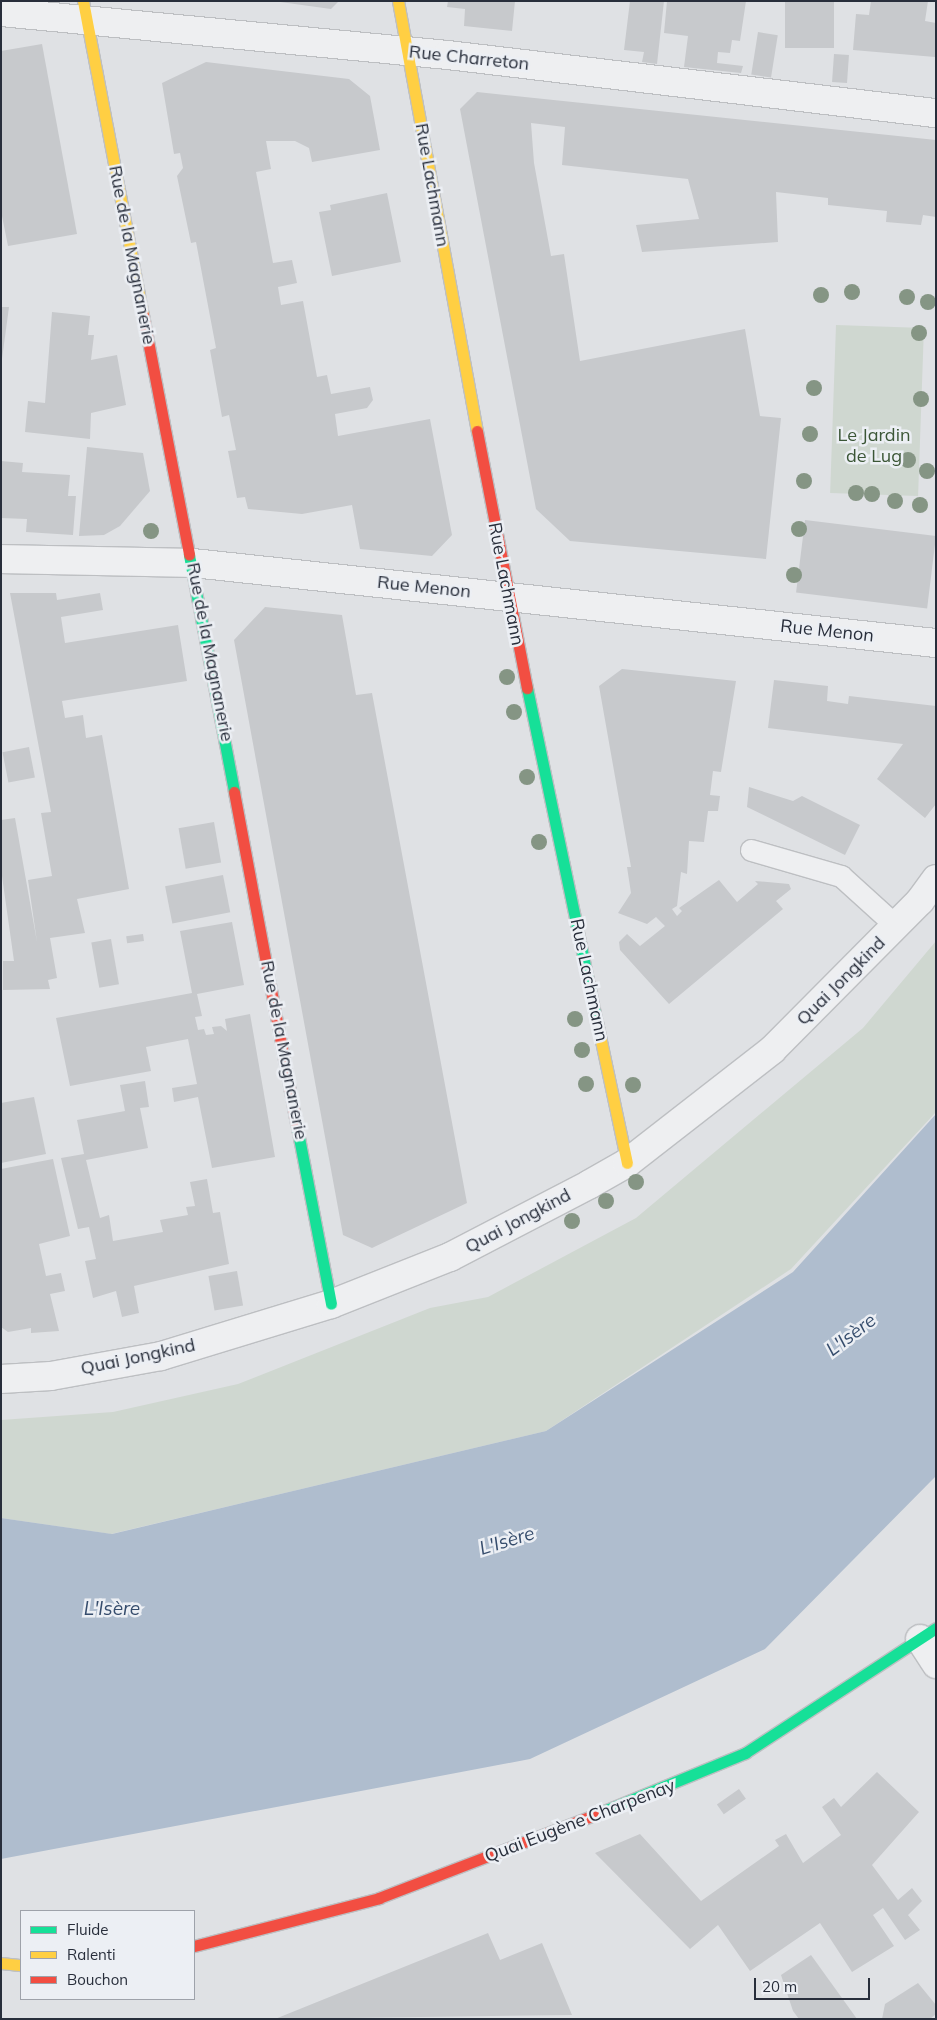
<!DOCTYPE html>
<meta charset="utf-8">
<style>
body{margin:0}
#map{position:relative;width:937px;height:2020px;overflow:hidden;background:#dfe1e4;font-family:Mulish,sans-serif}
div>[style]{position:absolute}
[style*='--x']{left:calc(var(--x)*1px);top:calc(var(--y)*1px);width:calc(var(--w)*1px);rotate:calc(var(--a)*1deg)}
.green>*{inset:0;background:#cfd7d0;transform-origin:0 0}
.water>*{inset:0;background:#afbdce}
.building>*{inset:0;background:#c7c9cc;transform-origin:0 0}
.roads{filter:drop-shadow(1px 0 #bdbfc2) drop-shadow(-1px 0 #bdbfc2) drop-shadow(0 1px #bdbfc2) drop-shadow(0 -1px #bdbfc2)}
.lane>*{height:21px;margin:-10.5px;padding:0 10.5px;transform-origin:10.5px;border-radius:10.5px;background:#eeeff1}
.street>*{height:28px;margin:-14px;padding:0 14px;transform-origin:14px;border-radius:14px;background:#eeeff1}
.fast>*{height:11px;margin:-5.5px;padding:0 5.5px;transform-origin:5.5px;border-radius:5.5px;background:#16e098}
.slow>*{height:11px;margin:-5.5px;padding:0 5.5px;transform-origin:5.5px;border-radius:5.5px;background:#ffcf43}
.jam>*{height:11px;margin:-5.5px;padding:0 5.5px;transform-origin:5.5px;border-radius:5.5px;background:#f24e42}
.trees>*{width:16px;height:16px;margin:-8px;border-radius:50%;background:#859584}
span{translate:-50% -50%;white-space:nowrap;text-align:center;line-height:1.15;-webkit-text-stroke:5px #eceff4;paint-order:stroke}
.street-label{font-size:18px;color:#282e3b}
.park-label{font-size:18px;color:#3b5636}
.water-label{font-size:19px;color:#354c6c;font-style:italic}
.frame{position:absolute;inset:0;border:2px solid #282e3b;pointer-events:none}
.legend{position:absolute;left:20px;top:1910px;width:175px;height:90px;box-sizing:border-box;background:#eceff4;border:1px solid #9ea2aa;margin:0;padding:6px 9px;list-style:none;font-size:15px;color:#282e3b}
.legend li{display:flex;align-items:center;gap:10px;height:25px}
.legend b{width:25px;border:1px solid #9ea2aa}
.scale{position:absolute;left:754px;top:1978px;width:116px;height:22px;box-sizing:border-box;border:2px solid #282e3b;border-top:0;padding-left:6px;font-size:15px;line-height:18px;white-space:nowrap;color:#282e3b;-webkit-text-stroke:4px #eceff4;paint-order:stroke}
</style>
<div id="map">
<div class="green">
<i style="left:836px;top:325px;width:88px;height:168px;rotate:2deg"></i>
<i style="clip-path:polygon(936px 941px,936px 1112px,791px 1269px,546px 1431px,111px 1534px,1px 1518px,1px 1420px,113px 1412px,238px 1384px,430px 1308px,488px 1297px,636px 1218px,863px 1028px)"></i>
</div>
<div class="water">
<i style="clip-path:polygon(936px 1114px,936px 1476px,765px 1649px,530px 1759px,1px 1859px,1px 1518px,112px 1534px,546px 1431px,793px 1272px)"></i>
</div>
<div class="building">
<i style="clip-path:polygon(273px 1px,339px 1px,331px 9px)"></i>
<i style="clip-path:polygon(448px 1px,515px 1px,512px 31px,464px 26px,465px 9px,447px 7px)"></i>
<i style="clip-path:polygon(630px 1px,664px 1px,657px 64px,642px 62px,644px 52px,624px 50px)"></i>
<i style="clip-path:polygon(667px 1px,746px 1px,740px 41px,732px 40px,730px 53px,718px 52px,717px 63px,743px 66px,741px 73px,684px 67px,688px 36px,664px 33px)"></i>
<i style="left:785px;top:1px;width:49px;height:47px"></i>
<i style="clip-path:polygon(871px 1px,928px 1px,925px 21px,936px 23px,935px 57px,853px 50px,856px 14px,869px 15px)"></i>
<i style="left:758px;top:32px;width:20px;height:43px;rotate:9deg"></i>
<i style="clip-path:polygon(42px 44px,77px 234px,8px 246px,1px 211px,1px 51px)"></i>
<i style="left:834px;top:54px;width:15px;height:28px;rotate:4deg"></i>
<i style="clip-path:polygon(206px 62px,349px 79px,370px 96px,380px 150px,312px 162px,309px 148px,295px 141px,266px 141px,271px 169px,256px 172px,273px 263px,292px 260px,297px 283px,278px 287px,281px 305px,303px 301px,317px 377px,327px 375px,331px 394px,370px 387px,373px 400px,367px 408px,335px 414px,338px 436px,430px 419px,452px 535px,432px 556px,360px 549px,352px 505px,302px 514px,248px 509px,245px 497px,237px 498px,228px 451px,236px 450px,229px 415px,222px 417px,210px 350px,216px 348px,196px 242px,191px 243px,177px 176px,183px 168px,180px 153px,174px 154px,162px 83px)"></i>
<i style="clip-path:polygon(477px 92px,936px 140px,936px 217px,923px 215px,921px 225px,886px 222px,887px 211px,828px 205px,828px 198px,776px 192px,778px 242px,642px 252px,636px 225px,699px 219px,688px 179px,562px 165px,565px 127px,531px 123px,534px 163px,551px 256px,564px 254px,580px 361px,745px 329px,760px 416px,781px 418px,766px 559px,570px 541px,536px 509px,460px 109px)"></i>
<i style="clip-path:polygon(387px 193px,401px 262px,332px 276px,319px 212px,331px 210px,330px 205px)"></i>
<i style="clip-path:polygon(1px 307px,9px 307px,2px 359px,1px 359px)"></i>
<i style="clip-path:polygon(52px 312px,90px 316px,88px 335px,94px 335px,91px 360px,117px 355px,126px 405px,91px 413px,90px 439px,25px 432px,28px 401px,45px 403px)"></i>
<i style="clip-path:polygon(87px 447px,143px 453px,150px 491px,120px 526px,104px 535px,79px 536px)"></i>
<i style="clip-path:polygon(1px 461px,23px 463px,22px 472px,70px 475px,68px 496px,76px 496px,73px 535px,26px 532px,27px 519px,1px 518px)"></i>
<i style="left:805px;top:520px;width:132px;height:73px;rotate:7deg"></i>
<i style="clip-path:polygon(10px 593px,56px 593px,57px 600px,100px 593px,103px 610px,61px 617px,65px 643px,178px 625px,187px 681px,62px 701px,65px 718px,83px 715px,86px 738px,102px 735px,129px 889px,77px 899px,85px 933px,50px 938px,57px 978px,48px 980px,50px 989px,3px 990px,3px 961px,14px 961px,1px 869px,1px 820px,15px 818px,37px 942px,28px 880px,52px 876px,41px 813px,51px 812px)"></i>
<i style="clip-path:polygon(265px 607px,342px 615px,356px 695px,372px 693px,467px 1203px,372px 1248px,343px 1235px,234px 640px)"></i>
<i style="clip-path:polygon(622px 669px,736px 681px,721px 772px,713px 771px,710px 795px,720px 796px,718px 811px,708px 811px,704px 842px,689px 841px,687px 874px,681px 872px,677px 906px,672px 909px,677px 916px,682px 911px,679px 908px,719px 880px,737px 902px,758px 884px,755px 881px,789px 884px,791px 889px,776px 901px,783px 909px,669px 1004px,620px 950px,619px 942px,627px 934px,640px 946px,665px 926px,656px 917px,647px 924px,618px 913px,631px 893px,627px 867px,631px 867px,599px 686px)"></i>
<i style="clip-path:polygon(774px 680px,828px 686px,827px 701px,848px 704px,849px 696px,936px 706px,936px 804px,925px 818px,877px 779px,903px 744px,768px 728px)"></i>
<i style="left:29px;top:747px;width:31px;height:27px;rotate:79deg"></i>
<i style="clip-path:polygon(749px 787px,793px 801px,802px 796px,860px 825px,845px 855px,747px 807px)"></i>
<i style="left:214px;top:822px;width:41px;height:36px;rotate:80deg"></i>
<i style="left:223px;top:875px;width:38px;height:59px;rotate:79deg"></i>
<i style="clip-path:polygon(232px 922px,244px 985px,197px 994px,202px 1016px,195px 1017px,198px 1030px,204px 1029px,206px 1035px,214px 1034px,212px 1027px,221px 1026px,227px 1031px,225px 1019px,250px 1014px,275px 1157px,212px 1168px,198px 1097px,174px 1102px,172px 1088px,197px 1084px,188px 1039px,146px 1047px,151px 1071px,70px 1086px,56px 1018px,192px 993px,180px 931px)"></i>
<i style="left:143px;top:934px;width:7px;height:17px;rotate:82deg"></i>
<i style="left:111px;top:939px;width:46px;height:20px;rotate:80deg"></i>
<i style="clip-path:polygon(145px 1081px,149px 1107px,140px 1108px,148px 1148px,86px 1160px,100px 1218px,109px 1215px,113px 1241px,163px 1232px,160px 1220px,188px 1215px,186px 1207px,195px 1206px,190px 1182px,207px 1179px,213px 1213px,220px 1212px,229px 1264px,134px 1286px,139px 1313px,122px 1317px,116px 1291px,93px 1298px,85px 1261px,96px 1259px,89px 1227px,78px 1229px,61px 1158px,84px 1154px,77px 1120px,125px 1111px,120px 1085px)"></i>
<i style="clip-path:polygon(34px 1097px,46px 1154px,1px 1163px,1px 1103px)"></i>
<i style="clip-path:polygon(53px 1159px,70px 1236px,39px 1244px,46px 1276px,61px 1273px,65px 1291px,50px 1294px,59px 1331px,31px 1333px,31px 1328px,8px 1332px,1px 1327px,1px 1169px)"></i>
<i style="left:237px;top:1271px;width:35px;height:29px;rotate:80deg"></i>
<i style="clip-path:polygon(877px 1772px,919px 1812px,872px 1865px,898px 1900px,912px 1888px,922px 1901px,908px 1915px,920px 1930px,905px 1940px,883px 1908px,873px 1915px,894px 1946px,852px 1972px,820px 1923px,750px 1971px,718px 1925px,690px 1949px,595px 1853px,640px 1834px,701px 1901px,779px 1846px,775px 1840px,786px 1834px,803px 1863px,841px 1835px,822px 1807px,834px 1798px,841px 1807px)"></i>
<i style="left:739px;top:1789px;width:12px;height:27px;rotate:55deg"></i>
<i style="clip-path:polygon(488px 1933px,500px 1960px,542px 1943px,572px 2015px,275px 2019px)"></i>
<i style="clip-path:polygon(811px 1955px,847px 2005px,857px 2019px,799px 2019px,793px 2011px,781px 1975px)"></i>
<i style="clip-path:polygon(918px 1983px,936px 2005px,936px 2014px,930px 2019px,882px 2019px,885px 2004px)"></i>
</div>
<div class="roads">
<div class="lane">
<i style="--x:751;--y:850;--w:94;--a:16.1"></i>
<i style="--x:841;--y:876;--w:73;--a:42.2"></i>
</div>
<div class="street">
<i style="--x:1;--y:12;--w:449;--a:5.5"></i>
<i style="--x:448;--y:55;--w:491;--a:6.8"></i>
<i style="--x:1;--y:559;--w:192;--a:1.2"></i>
<i style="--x:193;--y:563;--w:747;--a:6.15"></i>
<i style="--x:1;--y:1379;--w:50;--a:-3.4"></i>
<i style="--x:51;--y:1376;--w:112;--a:-10.3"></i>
<i style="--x:161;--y:1356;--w:178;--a:-17"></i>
<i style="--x:331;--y:1304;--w:128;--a:-21.6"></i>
<i style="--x:450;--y:1257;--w:158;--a:-27.5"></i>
<i style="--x:590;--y:1184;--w:43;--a:-29.6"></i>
<i style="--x:627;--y:1163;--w:184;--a:-37.9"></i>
<i style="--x:772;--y:1050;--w:210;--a:-45.2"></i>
<i style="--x:920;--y:901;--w:27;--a:-54"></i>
<i style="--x:920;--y:1639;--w:30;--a:57"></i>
</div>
<div class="fast">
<i style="--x:189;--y:555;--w:241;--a:79.2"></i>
<i style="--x:527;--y:688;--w:341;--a:78.2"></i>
<i style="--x:296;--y:1122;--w:185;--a:79.1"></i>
<i style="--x:599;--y:1813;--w:158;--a:-22.3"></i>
<i style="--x:745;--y:1753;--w:228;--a:-33.2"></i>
</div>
<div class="slow">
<i style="--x:83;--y:1;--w:320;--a:79.2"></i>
<i style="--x:398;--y:1;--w:437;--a:79.6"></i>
<i style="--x:597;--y:1022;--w:144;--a:78"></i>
<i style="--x:1;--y:1963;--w:20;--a:6"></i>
</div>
<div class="jam">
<i style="--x:143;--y:315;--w:244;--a:79.1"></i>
<i style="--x:477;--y:431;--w:262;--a:79"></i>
<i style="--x:234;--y:792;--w:336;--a:79.4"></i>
<i style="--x:194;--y:1946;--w:191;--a:-14.5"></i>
<i style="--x:379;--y:1898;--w:236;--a:-21.1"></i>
</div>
</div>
<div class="trees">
<i style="left:852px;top:292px"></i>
<i style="left:821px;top:295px"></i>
<i style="left:907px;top:297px"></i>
<i style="left:928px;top:302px"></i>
<i style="left:919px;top:333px"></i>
<i style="left:814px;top:388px"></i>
<i style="left:921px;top:399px"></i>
<i style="left:810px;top:434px"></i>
<i style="left:908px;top:460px"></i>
<i style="left:927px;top:471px"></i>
<i style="left:804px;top:481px"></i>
<i style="left:856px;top:493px"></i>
<i style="left:872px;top:494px"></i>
<i style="left:895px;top:501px"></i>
<i style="left:920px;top:505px"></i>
<i style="left:799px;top:529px"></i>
<i style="left:151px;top:531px"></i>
<i style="left:794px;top:575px"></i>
<i style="left:507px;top:677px"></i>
<i style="left:514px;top:712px"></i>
<i style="left:527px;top:777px"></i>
<i style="left:539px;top:842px"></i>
<i style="left:575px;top:1019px"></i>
<i style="left:582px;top:1050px"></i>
<i style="left:586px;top:1084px"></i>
<i style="left:633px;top:1085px"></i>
<i style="left:636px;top:1182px"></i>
<i style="left:606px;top:1201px"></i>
<i style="left:572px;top:1221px"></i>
</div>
<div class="street-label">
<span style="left:469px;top:58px;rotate:6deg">Rue Charreton</span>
<span style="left:432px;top:185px;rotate:80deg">Rue Lachmann</span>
<span style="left:132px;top:255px;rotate:79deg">Rue de la Magnanerie</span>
<span style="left:506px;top:584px;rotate:79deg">Rue Lachmann</span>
<span style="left:424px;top:587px;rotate:6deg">Rue Menon</span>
<span style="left:827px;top:631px;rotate:6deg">Rue Menon</span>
<span style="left:210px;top:652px;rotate:79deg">Rue de la Magnanerie</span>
<span style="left:589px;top:980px;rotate:78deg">Rue Lachmann</span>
<span style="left:841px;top:981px;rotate:-45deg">Quai Jongkind</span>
<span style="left:284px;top:1050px;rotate:79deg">Rue de la Magnanerie</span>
<span style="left:518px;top:1221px;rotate:-28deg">Quai Jongkind</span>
<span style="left:138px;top:1357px;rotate:-12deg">Quai Jongkind</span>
<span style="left:580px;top:1821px;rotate:-21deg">Quai Eugène Charpenay</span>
</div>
<div class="park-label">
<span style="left:874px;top:446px">Le Jardin<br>de Lug</span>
</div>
<div class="water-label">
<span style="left:851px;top:1335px;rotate:-37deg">L'Isère</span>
<span style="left:507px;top:1541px;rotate:-17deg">L'Isère</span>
<span style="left:112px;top:1609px">L'Isère</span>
</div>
<div class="frame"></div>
<ul class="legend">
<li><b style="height:6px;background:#16e098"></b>Fluide</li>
<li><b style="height:6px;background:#ffcf43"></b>Ralenti</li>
<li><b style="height:6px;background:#f24e42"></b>Bouchon</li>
</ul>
<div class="scale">20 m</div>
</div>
